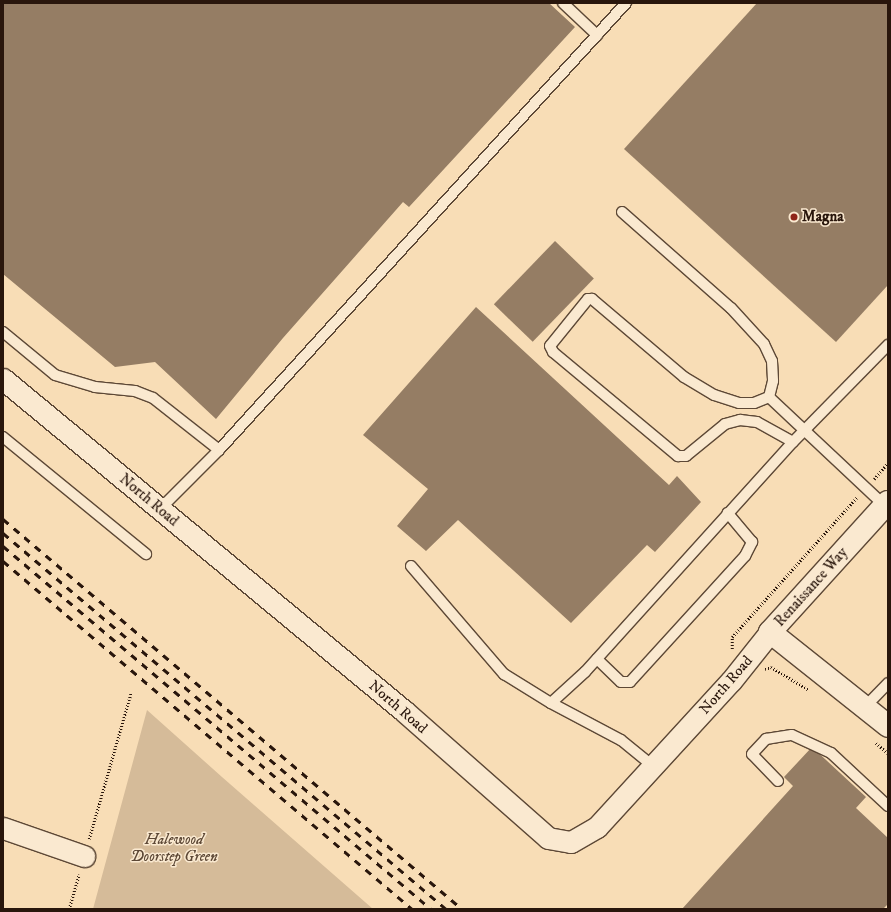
<!DOCTYPE html>
<style>
body{margin:0}
#map{position:relative;width:891px;height:912px;overflow:hidden;background:#f8ddb6;font-family:"IM FELL DW Pica",serif}
div>[style]{position:absolute}
[style*='--x']{left:calc(var(--x)*1px);top:calc(var(--y)*1px);width:calc(var(--w)*1px);rotate:calc(var(--a)*1deg)}
.green>*{inset:0;background:#d5bb99}
.building>*{inset:0;background:#957d64;transform-origin:0 0}
.path>*{height:2.5px;margin-top:-1.25px;transform-origin:0;background:repeating-linear-gradient(90deg,#29160c 0 1px,transparent 0 3px)}
.roads{filter:drop-shadow(1px 0 #5d4836) drop-shadow(-1px 0 #5d4836) drop-shadow(0 1px #5d4836) drop-shadow(0 -1px #5d4836)}
.lane>*{height:10px;margin:-5px;padding:0 5px;transform-origin:5px;border-radius:5px;background:#fae9d0}
.street>*{height:21px;margin:-10.5px;padding:0 10.5px;transform-origin:10.5px;border-radius:10.5px;background:#fae9d0}
.secondary>*{height:22px;margin:-11px;padding:0 11px;transform-origin:11px;border-radius:11px;background:#fae9d0}
.rail>*{height:3px;margin-top:-1.5px;transform-origin:0;background:repeating-linear-gradient(90deg,#29160c 0 7px,transparent 0 14px)}
.dots>*{width:11px;height:11px;translate:-50% -50%;box-sizing:border-box;border:2px solid #fae9d0;border-radius:50%}
span{translate:-50% -50%;white-space:nowrap;text-align:center;line-height:1.15;-webkit-text-stroke:3px #fae9d0;paint-order:stroke}
.poi-label{font-size:15px;color:#29160c;font-weight:700}
.left{translate:0 -50%;text-align:left}
.street-label{font-size:15px;color:#29160c}
.park-label{font-size:15px;color:#5d4836;font-style:italic}
.frame{position:absolute;inset:0;border:4px solid #29160c;pointer-events:none}
</style>
<div id="map">
<div class="green">
<i style="clip-path:polygon(147px 710px,222px 777px,373px 909px,93px 909px)"></i>
</div>
<div class="building">
<i style="clip-path:polygon(3px 3px,549px 3px,575px 27px,409px 207px,403px 202px,283px 338px,216px 419px,155px 362px,115px 367px,3px 274px)"></i>
<i style="clip-path:polygon(757px 3px,888px 3px,888px 285px,836px 342px,624px 149px)"></i>
<i style="left:555px;top:241px;width:54px;height:88px;rotate:44deg"></i>
<i style="clip-path:polygon(476px 307px,669px 485px,677px 476px,701px 502px,655px 552px,647px 545px,571px 623px,458px 520px,426px 551px,397px 526px,428px 489px,363px 435px)"></i>
<i style="clip-path:polygon(812px 747px,866px 797px,856px 808px,888px 838px,888px 904px,883px 909px,682px 909px,793px 786px,784px 777px)"></i>
</div>
<div class="path">
<i style="--x:874;--y:479;--w:21;--a:-49"></i>
<i style="--x:732;--y:649;--w:12;--a:-90"></i>
<i style="--x:732;--y:637;--w:188;--a:-48.2"></i>
<i style="--x:765;--y:669;--w:6;--a:-18"></i>
<i style="--x:771;--y:667;--w:44;--a:31.2"></i>
<i style="--x:876;--y:743;--w:16;--a:40"></i>
<i style="--x:89;--y:839;--w:152;--a:-74"></i>
<i style="--x:69;--y:909;--w:36;--a:-74"></i>
</div>
<div class="roads">
<div class="lane">
<i style="--x:563;--y:3;--w:47;--a:43.3"></i>
<i style="--x:622;--y:212;--w:145;--a:41.4"></i>
<i style="--x:731;--y:308;--w:49;--a:47.5"></i>
<i style="--x:764;--y:344;--w:19;--a:65"></i>
<i style="--x:772;--y:361;--w:20;--a:87"></i>
<i style="--x:773;--y:381;--w:16;--a:104"></i>
<i style="--x:3;--y:332;--w:67;--a:39.6"></i>
<i style="--x:55;--y:375;--w:42;--a:16.7"></i>
<i style="--x:95;--y:387;--w:40;--a:5.7"></i>
<i style="--x:135;--y:391;--w:19;--a:21"></i>
<i style="--x:153;--y:398;--w:84;--a:38.2"></i>
<i style="--x:769;--y:397;--w:16;--a:158"></i>
<i style="--x:754;--y:403;--w:15;--a:180"></i>
<i style="--x:739;--y:403;--w:26;--a:-162"></i>
<i style="--x:714;--y:395;--w:35;--a:-149"></i>
<i style="--x:684;--y:377;--w:121;--a:-139.7"></i>
<i style="--x:592;--y:299;--w:4;--a:180"></i>
<i style="--x:588;--y:299;--w:60;--a:129"></i>
<i style="--x:550;--y:346;--w:7;--a:63"></i>
<i style="--x:553;--y:352;--w:163;--a:39.8"></i>
<i style="--x:678;--y:456;--w:8;--a:0"></i>
<i style="--x:686;--y:456;--w:50;--a:-39.4"></i>
<i style="--x:725;--y:424;--w:16;--a:-15"></i>
<i style="--x:740;--y:420;--w:17;--a:7"></i>
<i style="--x:757;--y:422;--w:41;--a:29.1"></i>
<i style="--x:769;--y:397;--w:159;--a:43.2"></i>
<i style="--x:3;--y:437;--w:185;--a:39.3"></i>
<i style="--x:160;--y:509;--w:83;--a:-45"></i>
<i style="--x:219;--y:450;--w:605;--a:-47.68"></i>
<i style="--x:411;--y:566;--w:143;--a:49.3"></i>
<i style="--x:504;--y:674;--w:55;--a:31.7"></i>
<i style="--x:551;--y:703;--w:79;--a:27.9"></i>
<i style="--x:621;--y:740;--w:43;--a:39.3"></i>
<i style="--x:597;--y:659;--w:33;--a:44"></i>
<i style="--x:621;--y:682;--w:9;--a:0"></i>
<i style="--x:630;--y:682;--w:171;--a:-47.6"></i>
<i style="--x:745;--y:556;--w:16;--a:-63"></i>
<i style="--x:752;--y:542;--w:38;--a:-130"></i>
<i style="--x:551;--y:703;--w:46;--a:-42.4"></i>
<i style="--x:585;--y:672;--w:310;--a:-47.9"></i>
<i style="--x:793;--y:442;--w:136;--a:-45.6"></i>
<i style="--x:865;--y:707;--w:33;--a:-46"></i>
<i style="--x:778;--y:781;--w:37;--a:-134"></i>
<i style="--x:752;--y:754;--w:21;--a:-47"></i>
<i style="--x:766;--y:739;--w:26;--a:-9"></i>
<i style="--x:792;--y:735;--w:43;--a:24.8"></i>
<i style="--x:831;--y:753;--w:78;--a:42.9"></i>
</div>
<div class="street">
<i style="--x:3;--y:379;--w:521;--a:39.62"></i>
<i style="--x:404;--y:711;--w:192;--a:41.4"></i>
<i style="--x:548;--y:838;--w:23;--a:10"></i>
<i style="--x:571;--y:842;--w:30;--a:-30"></i>
<i style="--x:597;--y:827;--w:198;--a:-47.5"></i>
<i style="--x:731;--y:681;--w:63;--a:-51.5"></i>
<i style="--x:3;--y:828;--w:86;--a:19.1"></i>
</div>
<div class="secondary">
<i style="--x:888;--y:502;--w:176;--a:132.2"></i>
<i style="--x:770;--y:632;--w:151;--a:38.5"></i>
</div>
</div>
<div class="rail">
<i style="--x:3;--y:519;--w:602;--a:40.35"></i>
<i style="--x:3;--y:533;--w:581;--a:40.32"></i>
<i style="--x:3;--y:546;--w:561;--a:40.3"></i>
<i style="--x:3;--y:561;--w:537;--a:40.39"></i>
</div>
<div class="dots">
<i style="left:794px;top:217px;background:#8f2418"></i>
</div>
<div class="poi-label">
<span class="left" style="left:802px;top:217px">Magna</span>
</div>
<div class="street-label">
<span style="left:149px;top:500px;rotate:40deg">North Road</span>
<span style="left:811px;top:587px;rotate:-48deg">Renaissance Way</span>
<span style="left:726px;top:685px;rotate:-49deg">North Road</span>
<span style="left:398px;top:707px;rotate:41deg">North Road</span>
</div>
<div class="park-label">
<span style="left:174px;top:848px">Halewood<br>Doorstep Green</span>
</div>
<div class="frame"></div>
</div>
